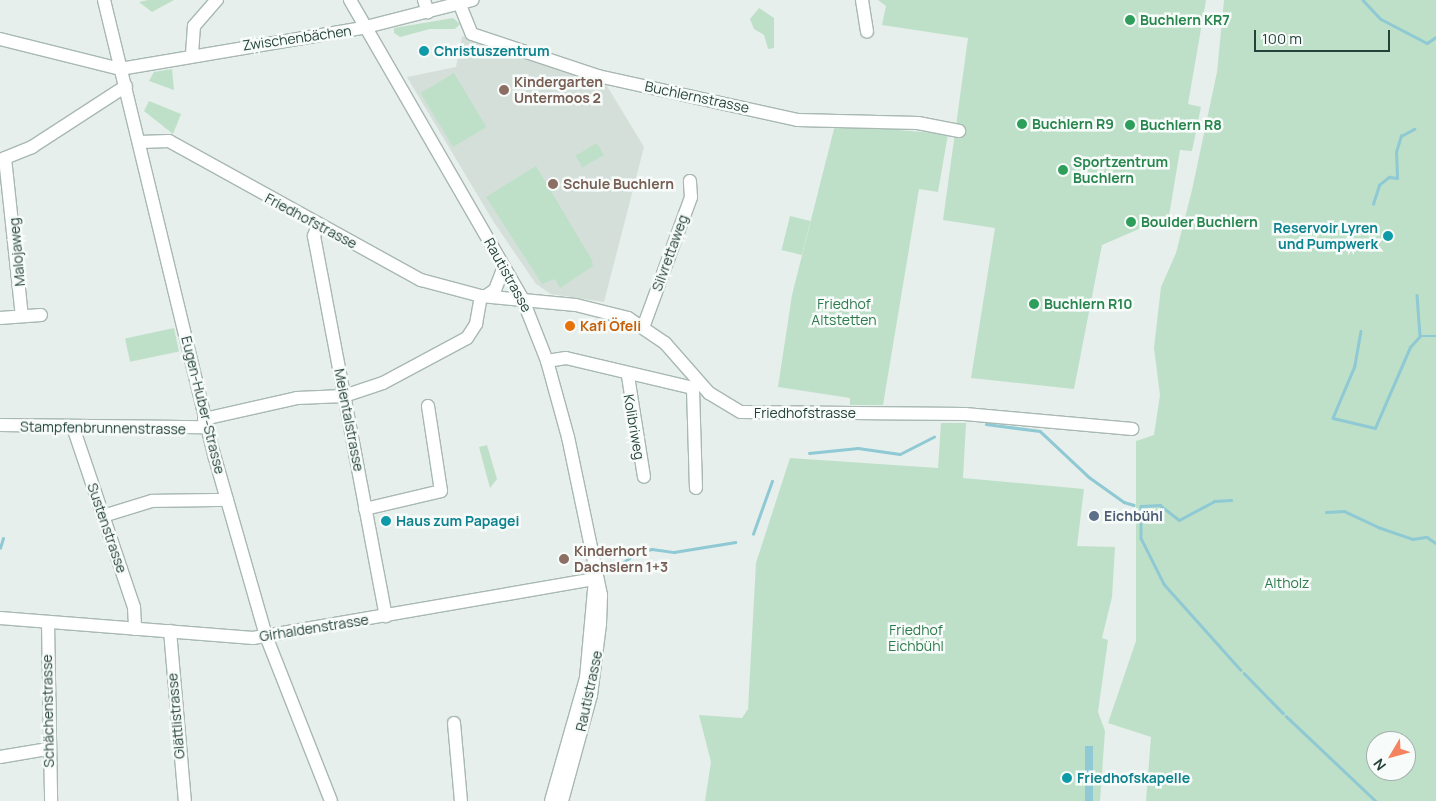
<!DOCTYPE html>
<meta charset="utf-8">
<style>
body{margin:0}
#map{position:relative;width:1436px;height:801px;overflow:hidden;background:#e6efeb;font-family:Manrope,sans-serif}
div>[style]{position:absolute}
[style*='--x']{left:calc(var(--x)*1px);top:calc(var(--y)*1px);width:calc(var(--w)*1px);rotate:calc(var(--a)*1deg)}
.built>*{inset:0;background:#d4dfda}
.green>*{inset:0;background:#bfe0c8;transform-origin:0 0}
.water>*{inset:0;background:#8ec9d4;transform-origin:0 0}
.stream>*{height:2.5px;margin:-1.25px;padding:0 1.25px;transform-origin:1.25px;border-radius:1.25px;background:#8ec9d4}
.roads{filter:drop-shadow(1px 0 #a8b8b2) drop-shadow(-1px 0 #a8b8b2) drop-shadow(0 1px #a8b8b2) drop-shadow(0 -1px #a8b8b2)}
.minor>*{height:12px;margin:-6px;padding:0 6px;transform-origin:6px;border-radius:6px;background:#fff}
.dots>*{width:14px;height:14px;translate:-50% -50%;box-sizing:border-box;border:2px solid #f7fbf9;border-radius:50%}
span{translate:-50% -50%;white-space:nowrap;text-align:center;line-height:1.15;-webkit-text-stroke:5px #f7fbf9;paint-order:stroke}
.leisure-label{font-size:14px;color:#27864d;font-weight:700}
.left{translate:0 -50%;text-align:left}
.street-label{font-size:14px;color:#24423a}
.culture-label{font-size:14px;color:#0d838f;font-weight:700}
.right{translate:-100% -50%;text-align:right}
.education-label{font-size:14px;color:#785e54;font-weight:700}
.park-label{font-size:14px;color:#2d7a4b}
.food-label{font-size:14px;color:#c56008;font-weight:700}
.service-label{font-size:14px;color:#4e5e75;font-weight:700}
.north{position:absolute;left:1366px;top:731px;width:50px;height:50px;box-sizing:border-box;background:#f7fbf9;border:1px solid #a3b1ad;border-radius:50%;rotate:233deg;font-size:14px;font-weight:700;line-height:20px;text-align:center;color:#24423a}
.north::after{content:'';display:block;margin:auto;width:18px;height:22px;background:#f4845f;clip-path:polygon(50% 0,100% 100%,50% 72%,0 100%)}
.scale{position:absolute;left:1254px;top:30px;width:136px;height:22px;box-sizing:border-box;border:2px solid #24423a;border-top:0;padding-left:6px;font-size:15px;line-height:18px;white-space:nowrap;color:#24423a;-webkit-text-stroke:4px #f7fbf9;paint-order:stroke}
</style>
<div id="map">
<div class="built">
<i style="clip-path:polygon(462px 36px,604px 81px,644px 147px,604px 302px,551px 294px,536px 284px,493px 221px,407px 77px,456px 67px)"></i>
</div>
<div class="green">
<i style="clip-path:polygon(174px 0,152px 12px,139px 2px,148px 0)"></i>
<i style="clip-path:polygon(878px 0,1206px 0,1188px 104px,1201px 107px,1192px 151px,1180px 150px,1169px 216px,1102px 245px,1074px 389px,971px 378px,995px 228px,943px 220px,968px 38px,882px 25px,886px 6px)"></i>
<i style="clip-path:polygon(evenodd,1224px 0,1436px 0,1436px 801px,1146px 801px,1151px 737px,1108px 723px,1136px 641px,1136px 441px,1154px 435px,1160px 395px,1154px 348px,1161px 287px,1176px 253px,1192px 190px,1217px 72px,1224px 0,1376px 741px,1406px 741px,1406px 771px,1376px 771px,1376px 741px)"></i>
<i style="clip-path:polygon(759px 8px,774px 18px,774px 48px,768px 49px,764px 35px,754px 29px,750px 19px)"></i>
<i style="clip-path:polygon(453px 18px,460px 24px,455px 29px,430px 29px,400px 37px,394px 33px,394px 28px)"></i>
<i style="clip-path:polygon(172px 69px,174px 90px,149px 81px,154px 72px)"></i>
<i style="left:454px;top:73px;width:63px;height:39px;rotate:59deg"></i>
<i style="clip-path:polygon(149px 101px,181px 114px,173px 134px,144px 111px)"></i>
<i style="clip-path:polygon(835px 125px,948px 134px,938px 192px,919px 189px,883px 405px,850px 405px,850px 398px,778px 387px,792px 295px)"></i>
<i style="left:597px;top:143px;width:14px;height:25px;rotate:60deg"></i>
<i style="clip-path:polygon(536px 166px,592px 260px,593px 266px,560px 288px,555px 279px,542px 284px,486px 197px)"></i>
<i style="left:790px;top:216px;width:21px;height:35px;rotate:14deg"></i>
<i style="left:174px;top:328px;width:24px;height:50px;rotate:78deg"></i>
<i style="clip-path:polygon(941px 423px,966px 423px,963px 478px,1084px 489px,1077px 546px,1115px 547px,1112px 597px,1102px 638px,1108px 640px,1098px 712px,1105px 731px,1100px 801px,705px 801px,711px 762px,699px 715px,742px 718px,748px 709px,756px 563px,790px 458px,938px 468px)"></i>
<i style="clip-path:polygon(487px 445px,497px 479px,490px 488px,479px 447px)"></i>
</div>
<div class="water">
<i style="left:1085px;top:746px;width:8px;height:55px"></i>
</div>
<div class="stream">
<i style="--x:1363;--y:0;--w:26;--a:47"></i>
<i style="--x:1381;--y:19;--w:52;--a:27.6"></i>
<i style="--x:1427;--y:43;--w:11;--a:-34"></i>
<i style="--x:1373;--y:204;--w:20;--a:-72"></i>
<i style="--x:1379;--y:185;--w:13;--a:-39"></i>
<i style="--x:1389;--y:177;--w:8;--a:7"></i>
<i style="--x:1397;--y:178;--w:26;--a:-92"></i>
<i style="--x:1396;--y:152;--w:17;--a:-73"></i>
<i style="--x:1401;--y:136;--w:15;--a:-28"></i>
<i style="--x:1417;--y:295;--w:41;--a:85.8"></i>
<i style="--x:1361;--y:331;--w:36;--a:100"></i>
<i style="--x:1355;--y:366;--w:56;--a:112.9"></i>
<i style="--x:1333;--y:418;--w:43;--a:13.4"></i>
<i style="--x:1375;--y:428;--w:88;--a:-66.6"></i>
<i style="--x:1410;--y:347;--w:15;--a:-48"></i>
<i style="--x:1420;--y:336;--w:16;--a:0"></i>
<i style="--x:986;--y:424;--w:54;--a:7.4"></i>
<i style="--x:1040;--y:431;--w:67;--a:43.2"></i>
<i style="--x:1089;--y:477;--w:43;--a:35.5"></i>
<i style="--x:1124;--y:502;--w:10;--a:17"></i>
<i style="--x:809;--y:453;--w:49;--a:-5.8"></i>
<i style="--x:858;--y:448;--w:42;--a:8.1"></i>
<i style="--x:900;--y:454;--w:38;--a:-27"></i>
<i style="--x:1141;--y:506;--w:32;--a:90"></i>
<i style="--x:1141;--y:538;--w:51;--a:63.4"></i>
<i style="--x:1164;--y:584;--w:115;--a:48.2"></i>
<i style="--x:1141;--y:506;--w:19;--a:-3"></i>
<i style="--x:1160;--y:505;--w:24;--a:38"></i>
<i style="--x:1179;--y:520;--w:40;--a:-28"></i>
<i style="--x:1214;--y:501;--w:17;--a:-3"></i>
<i style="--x:1326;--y:512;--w:18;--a:-3"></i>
<i style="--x:1344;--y:511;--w:38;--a:25"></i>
<i style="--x:1378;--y:527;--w:36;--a:19"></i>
<i style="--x:1412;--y:539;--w:15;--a:-8"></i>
<i style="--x:1427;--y:537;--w:11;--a:34"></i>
<i style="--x:753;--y:534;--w:56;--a:-70.3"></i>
<i style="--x:0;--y:548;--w:10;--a:-73"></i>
<i style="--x:610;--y:572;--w:32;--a:-36"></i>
<i style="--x:636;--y:553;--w:16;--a:-14"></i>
<i style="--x:652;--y:549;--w:22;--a:8"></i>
<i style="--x:674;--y:552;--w:62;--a:-9.3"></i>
<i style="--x:1244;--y:673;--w:56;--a:45.7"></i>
<i style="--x:1286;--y:716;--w:124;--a:43.4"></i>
</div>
<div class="roads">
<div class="minor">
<i style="--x:104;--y:0;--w:471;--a:76.4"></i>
<i style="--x:215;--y:458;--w:185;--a:74"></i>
<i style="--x:266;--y:636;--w:177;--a:68.5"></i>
<i style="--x:350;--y:0;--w:346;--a:60"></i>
<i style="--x:523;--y:300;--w:66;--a:68.5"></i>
<i style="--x:547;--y:361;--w:79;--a:74.6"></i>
<i style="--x:568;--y:437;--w:161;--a:78.2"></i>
<i style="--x:601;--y:595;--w:29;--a:92"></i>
<i style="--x:600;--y:624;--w:72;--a:97.2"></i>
<i style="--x:591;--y:695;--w:110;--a:105.3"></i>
<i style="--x:424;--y:0;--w:13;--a:72"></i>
<i style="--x:862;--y:0;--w:32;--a:81"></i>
<i style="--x:460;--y:5;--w:31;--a:68"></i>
<i style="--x:472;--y:34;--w:133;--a:18.4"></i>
<i style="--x:598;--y:76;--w:205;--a:12.4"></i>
<i style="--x:798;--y:120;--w:120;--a:1.4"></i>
<i style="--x:918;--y:123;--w:42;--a:11"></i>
<i style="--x:0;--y:39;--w:124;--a:14"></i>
<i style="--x:120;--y:69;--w:245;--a:-9.6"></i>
<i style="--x:362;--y:28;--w:114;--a:-14.3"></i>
<i style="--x:192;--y:54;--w:28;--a:-86"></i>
<i style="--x:194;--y:26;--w:35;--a:-49"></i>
<i style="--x:140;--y:142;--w:29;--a:-2"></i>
<i style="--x:169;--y:141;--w:288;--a:28.9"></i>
<i style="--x:421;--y:280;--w:62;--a:14.9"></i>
<i style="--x:481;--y:296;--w:95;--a:5.4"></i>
<i style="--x:576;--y:305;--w:54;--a:14"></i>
<i style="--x:628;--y:318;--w:45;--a:34"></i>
<i style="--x:665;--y:343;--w:67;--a:48.7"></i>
<i style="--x:709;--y:393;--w:37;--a:31"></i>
<i style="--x:741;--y:412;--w:224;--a:0.5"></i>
<i style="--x:965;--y:414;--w:168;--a:5.1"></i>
<i style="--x:5;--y:158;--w:159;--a:83.9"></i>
<i style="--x:0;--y:160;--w:35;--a:-22"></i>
<i style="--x:32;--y:147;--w:112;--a:-33"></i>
<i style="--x:318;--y:225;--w:12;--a:110"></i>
<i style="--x:314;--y:236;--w:387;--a:79.3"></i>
<i style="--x:486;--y:296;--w:11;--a:-34"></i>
<i style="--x:495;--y:290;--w:25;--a:-69"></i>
<i style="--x:0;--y:318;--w:41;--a:-4.2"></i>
<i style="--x:644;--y:325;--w:136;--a:-69.8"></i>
<i style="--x:691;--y:197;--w:16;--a:-94"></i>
<i style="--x:547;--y:361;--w:19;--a:-9"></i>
<i style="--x:566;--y:358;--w:130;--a:13.3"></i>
<i style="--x:693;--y:388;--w:8;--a:-45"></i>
<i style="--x:628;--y:376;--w:102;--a:81"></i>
<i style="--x:693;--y:388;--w:100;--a:88.3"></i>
<i style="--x:204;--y:419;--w:95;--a:-12.7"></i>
<i style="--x:297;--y:398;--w:47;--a:-2.4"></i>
<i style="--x:344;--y:396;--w:41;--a:-18.4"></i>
<i style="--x:383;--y:383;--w:95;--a:-28.2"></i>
<i style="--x:467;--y:338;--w:17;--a:-57"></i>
<i style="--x:476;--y:324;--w:28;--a:-80"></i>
<i style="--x:0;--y:425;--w:206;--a:0.6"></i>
<i style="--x:73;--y:427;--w:190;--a:71.3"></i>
<i style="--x:134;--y:607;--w:22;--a:87"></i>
<i style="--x:365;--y:509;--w:78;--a:-13.3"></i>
<i style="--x:441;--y:491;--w:86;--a:-98.7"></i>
<i style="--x:103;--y:516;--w:51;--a:-17"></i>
<i style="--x:152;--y:501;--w:75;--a:-0.8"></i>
<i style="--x:0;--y:618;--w:254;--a:4.5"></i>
<i style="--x:253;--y:638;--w:347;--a:-9.8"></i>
<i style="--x:48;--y:622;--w:179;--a:89"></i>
<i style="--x:170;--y:631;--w:171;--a:85"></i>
<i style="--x:454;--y:723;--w:78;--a:84.9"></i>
<i style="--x:0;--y:757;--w:49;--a:-9.5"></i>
<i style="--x:551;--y:801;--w:128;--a:-74.1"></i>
<i style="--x:586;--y:678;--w:99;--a:-84.8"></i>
</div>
</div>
<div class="dots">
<i style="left:1130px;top:20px;background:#2e9e5b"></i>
<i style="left:424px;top:51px;background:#0f9aa8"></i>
<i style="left:504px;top:90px;background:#8d6e63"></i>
<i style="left:1022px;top:124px;background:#2e9e5b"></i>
<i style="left:1130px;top:125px;background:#2e9e5b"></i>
<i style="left:1063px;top:170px;background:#2e9e5b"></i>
<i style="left:553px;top:184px;background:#8d6e63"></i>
<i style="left:1131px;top:222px;background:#2e9e5b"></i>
<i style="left:1388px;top:236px;background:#0f9aa8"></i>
<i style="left:1034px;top:304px;background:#2e9e5b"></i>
<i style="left:570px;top:326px;background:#e8710a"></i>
<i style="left:1094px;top:516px;background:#5c6f8a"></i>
<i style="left:386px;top:521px;background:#0f9aa8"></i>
<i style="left:564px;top:559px;background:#8d6e63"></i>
<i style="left:1067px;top:778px;background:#0f9aa8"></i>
</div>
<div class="leisure-label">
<span class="left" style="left:1140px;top:20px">Buchlern KR7</span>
<span class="left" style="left:1032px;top:124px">Buchlern R9</span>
<span class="left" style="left:1140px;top:125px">Buchlern R8</span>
<span class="left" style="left:1073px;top:170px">Sportzentrum<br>Buchlern</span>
<span class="left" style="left:1141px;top:222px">Boulder Buchlern</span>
<span class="left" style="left:1044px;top:304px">Buchlern R10</span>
</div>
<div class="street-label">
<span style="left:297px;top:38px;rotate:-8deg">Zwischenbächen</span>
<span style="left:697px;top:97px;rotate:12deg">Buchlernstrasse</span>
<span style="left:311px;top:221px;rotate:28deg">Friedhofstrasse</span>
<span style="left:17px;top:252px;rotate:-95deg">Malojaweg</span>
<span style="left:670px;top:253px;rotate:-70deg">Silvrettaweg</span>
<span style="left:508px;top:275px;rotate:61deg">Rautistrasse</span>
<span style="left:203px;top:405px;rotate:76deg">Eugen-Huber-Strasse</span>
<span style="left:805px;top:413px">Friedhofstrasse</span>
<span style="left:349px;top:420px;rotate:79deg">Meientalstrasse</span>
<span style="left:634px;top:427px;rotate:80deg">Kolibriweg</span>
<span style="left:103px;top:428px;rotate:1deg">Stampfenbrunnenstrasse</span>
<span style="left:107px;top:528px;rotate:71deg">Sustenstrasse</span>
<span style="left:314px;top:628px;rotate:-9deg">Girhaldenstrasse</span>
<span style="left:589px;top:691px;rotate:-78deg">Rautistrasse</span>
<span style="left:48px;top:711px;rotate:-91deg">Schächenstrasse</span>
<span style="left:176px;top:716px;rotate:-95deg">Glättlistrasse</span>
</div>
<div class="culture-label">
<span class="left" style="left:434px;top:51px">Christuszentrum</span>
<span class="right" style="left:1378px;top:236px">Reservoir Lyren<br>und Pumpwerk</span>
<span class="left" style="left:396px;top:521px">Haus zum Papagei</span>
<span class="left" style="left:1077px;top:778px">Friedhofskapelle</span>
</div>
<div class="education-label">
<span class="left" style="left:514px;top:90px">Kindergarten<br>Untermoos 2</span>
<span class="left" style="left:563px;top:184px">Schule Buchlern</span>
<span class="left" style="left:574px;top:559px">Kinderhort<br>Dachslern 1+3</span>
</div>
<div class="park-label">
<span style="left:844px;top:312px">Friedhof<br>Altstetten</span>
<span style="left:1287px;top:583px">Altholz</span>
<span style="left:916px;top:638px">Friedhof<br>Eichbühl</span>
</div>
<div class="food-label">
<span class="left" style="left:580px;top:326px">Kafi Öfeli</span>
</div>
<div class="service-label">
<span class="left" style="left:1104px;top:516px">Eichbühl</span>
</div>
<div class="north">N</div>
<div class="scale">100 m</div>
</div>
